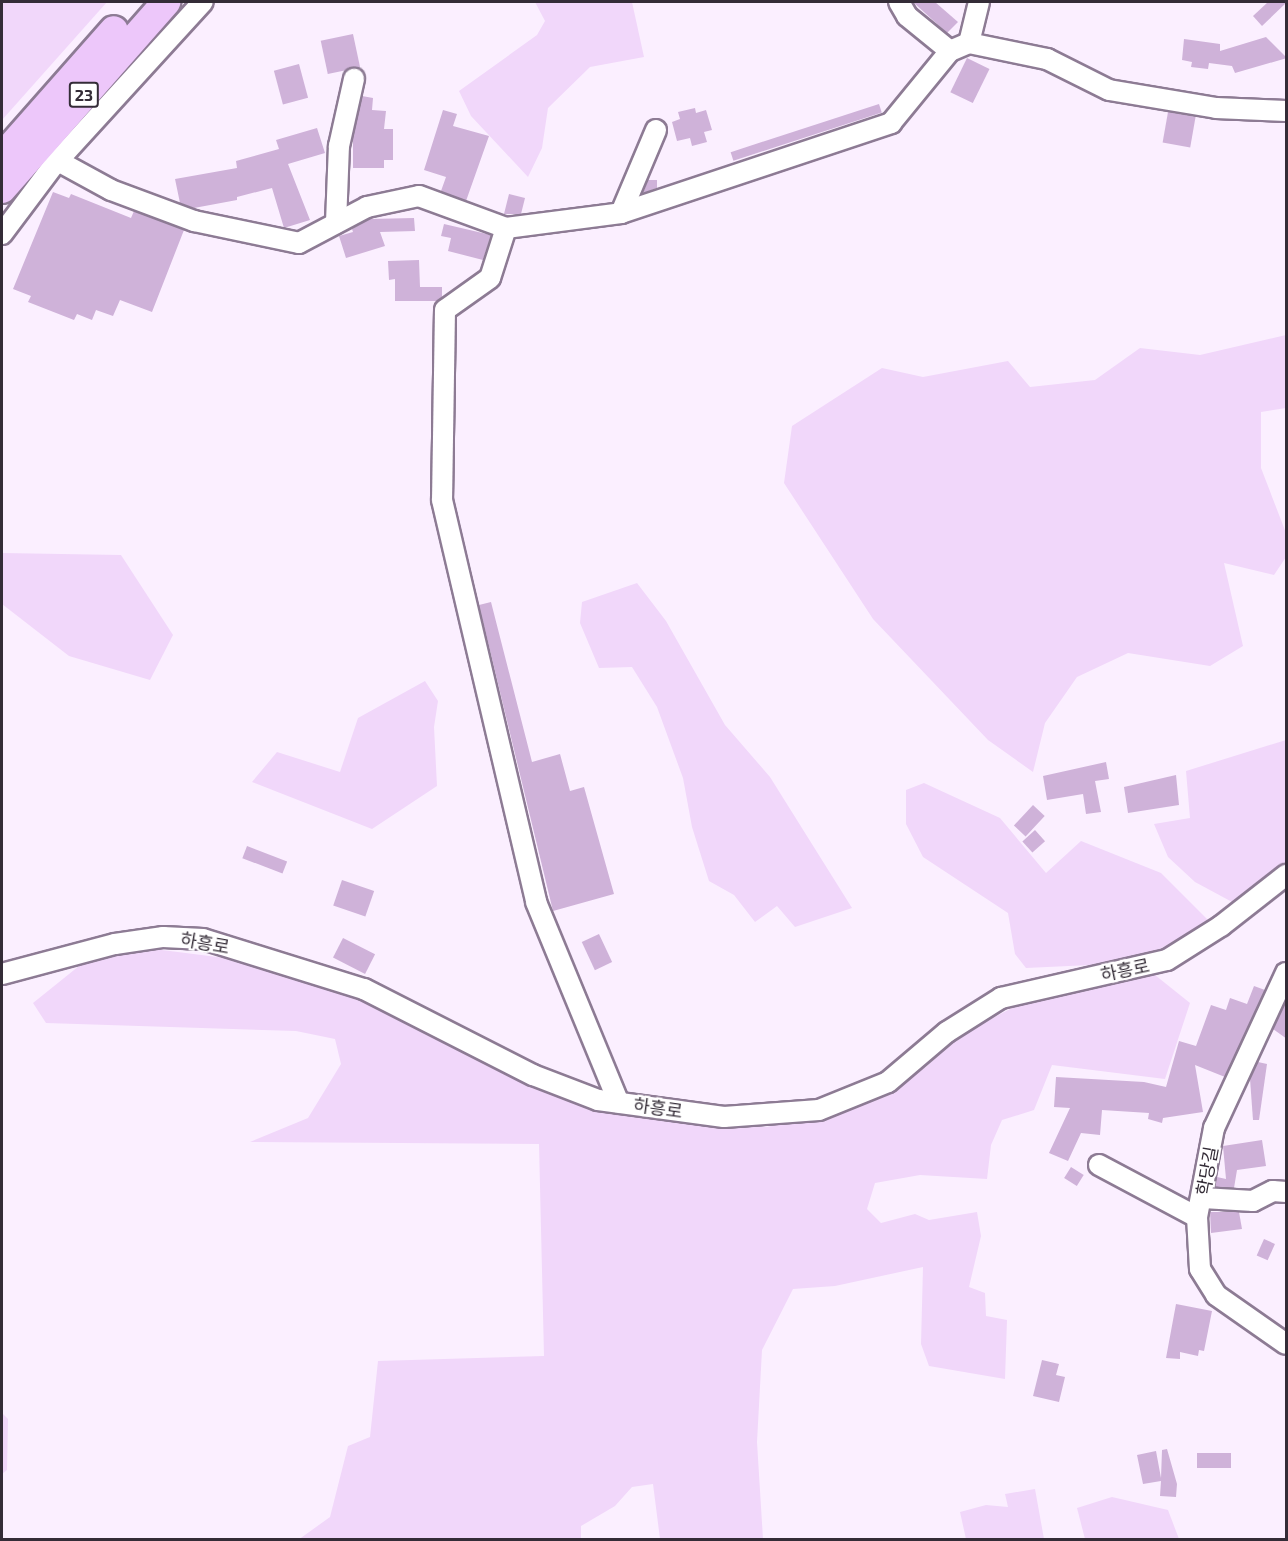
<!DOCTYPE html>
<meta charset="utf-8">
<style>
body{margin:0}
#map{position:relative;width:1288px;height:1541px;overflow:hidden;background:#fbefff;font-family:"Exo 2","Noto Sans KR",sans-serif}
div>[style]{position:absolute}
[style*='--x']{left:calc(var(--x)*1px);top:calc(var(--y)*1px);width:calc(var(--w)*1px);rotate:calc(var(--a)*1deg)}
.green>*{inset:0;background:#f1d7fa}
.building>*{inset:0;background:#cfb2d9;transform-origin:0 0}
.roads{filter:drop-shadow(2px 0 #8d7b94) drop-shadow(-2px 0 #8d7b94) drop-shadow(0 2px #8d7b94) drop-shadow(0 -2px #8d7b94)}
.minor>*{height:20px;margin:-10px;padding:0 10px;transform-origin:10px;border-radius:10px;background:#fff}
.highway>*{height:28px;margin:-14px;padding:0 14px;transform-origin:14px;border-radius:14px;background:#edc7fa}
span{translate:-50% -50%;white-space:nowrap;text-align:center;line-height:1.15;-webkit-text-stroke:4.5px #fff;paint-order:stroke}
.shield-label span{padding:2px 4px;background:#fff;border:2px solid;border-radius:4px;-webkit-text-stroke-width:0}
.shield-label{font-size:16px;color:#342c37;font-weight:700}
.street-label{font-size:18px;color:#342c37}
.frame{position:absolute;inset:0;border:3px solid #342c37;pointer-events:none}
</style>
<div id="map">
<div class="green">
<i style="clip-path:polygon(2px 2px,107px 2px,2px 120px)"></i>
<i style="clip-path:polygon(535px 2px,632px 2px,644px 57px,590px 67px,548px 108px,542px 148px,528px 177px,471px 116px,459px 91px,537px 35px,545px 21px)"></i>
<i style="clip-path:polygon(1286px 335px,1286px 408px,1261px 412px,1261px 468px,1286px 533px,1286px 557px,1274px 575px,1224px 563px,1243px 646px,1210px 666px,1128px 653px,1077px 677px,1045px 723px,1033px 772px,988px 740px,873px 619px,784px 483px,792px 426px,882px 368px,923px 377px,1008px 361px,1030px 387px,1095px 380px,1140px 348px,1200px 355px)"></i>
<i style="clip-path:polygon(2px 553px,121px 555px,173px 635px,150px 680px,69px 656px,2px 604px)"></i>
<i style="clip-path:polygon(637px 583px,666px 621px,725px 725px,770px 777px,852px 908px,795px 927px,777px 906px,755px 922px,734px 895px,709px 881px,692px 827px,683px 778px,657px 707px,632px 667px,599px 668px,580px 623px,582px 602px)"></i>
<i style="clip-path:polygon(425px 681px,438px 701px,434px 727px,437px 786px,372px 829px,252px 782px,277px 752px,340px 772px,358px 718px)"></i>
<i style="clip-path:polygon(1286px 740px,1286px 861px,1234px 903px,1195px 882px,1168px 857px,1154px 824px,1190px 818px,1186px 771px)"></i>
<i style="clip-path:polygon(924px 783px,1000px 818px,1046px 873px,1081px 841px,1161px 873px,1210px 922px,1133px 963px,1026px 968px,1015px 954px,1008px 913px,923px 857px,906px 824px,906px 790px)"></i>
<i style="clip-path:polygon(154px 949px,225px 958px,341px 989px,673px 1120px,767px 1127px,871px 1099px,926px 1067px,960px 1035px,1012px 1008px,1060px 993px,1155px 975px,1190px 1003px,1165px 1079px,1052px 1065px,1034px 1110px,1002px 1120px,991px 1145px,987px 1179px,920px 1175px,875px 1183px,867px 1209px,881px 1223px,915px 1214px,929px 1220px,977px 1212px,981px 1236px,969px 1287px,985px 1293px,986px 1316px,1007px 1320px,1005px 1379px,929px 1366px,921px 1344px,923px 1267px,835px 1286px,793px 1289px,762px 1350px,757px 1442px,763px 1539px,660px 1539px,653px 1484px,632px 1487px,615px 1506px,581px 1526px,581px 1539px,298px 1540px,330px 1517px,348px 1446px,370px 1437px,378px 1361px,544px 1356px,539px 1144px,250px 1142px,308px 1118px,341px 1064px,335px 1039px,296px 1031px,46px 1023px,33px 1003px,84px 962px)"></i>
<i style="clip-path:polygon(2px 1413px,8px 1419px,7px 1470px,2px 1474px)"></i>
<i style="clip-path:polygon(1035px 1489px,1044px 1539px,966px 1539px,960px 1512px,986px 1505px,1008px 1507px,1005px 1494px)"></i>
<i style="clip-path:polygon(1112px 1497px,1168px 1510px,1179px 1539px,1085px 1539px,1077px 1508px)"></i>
</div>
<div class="building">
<i style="clip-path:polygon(913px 2px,935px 2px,958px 22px,947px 33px)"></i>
<i style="clip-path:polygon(1268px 2px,1287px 2px,1262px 26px,1253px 16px)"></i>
<i style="left:353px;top:34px;width:34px;height:33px;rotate:78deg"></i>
<i style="clip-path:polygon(1266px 37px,1287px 58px,1235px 73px,1232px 66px,1209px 63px,1208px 69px,1191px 67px,1192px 62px,1182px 60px,1184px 39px,1220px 44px,1220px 51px)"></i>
<i style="left:967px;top:58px;width:25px;height:38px;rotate:26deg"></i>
<i style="left:299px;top:64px;width:35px;height:26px;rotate:75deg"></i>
<i style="clip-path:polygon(362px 96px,373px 98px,372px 110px,386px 111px,384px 129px,393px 129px,393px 160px,384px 160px,384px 168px,353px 168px,353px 138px)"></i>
<i style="left:879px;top:104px;width:9px;height:156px;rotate:72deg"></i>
<i style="clip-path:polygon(695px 108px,696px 113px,706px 110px,712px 130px,704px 132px,707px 142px,692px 146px,690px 138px,677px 141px,672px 122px,680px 119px,678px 112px)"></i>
<i style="clip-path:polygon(443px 110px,457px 114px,453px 126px,489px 136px,466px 201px,441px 191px,446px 177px,424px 170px)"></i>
<i style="left:1168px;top:112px;width:28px;height:31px;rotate:10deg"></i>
<i style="clip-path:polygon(317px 128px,325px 153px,288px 164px,310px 220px,284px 228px,272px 188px,237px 197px,237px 200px,194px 208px,180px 203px,175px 179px,237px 168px,236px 161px,279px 149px,276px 140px)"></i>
<i style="clip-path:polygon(648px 180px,657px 180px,657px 188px,643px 193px)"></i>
<i style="clip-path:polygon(53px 192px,69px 198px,71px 194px,131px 218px,134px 211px,184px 230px,152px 312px,120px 300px,113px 316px,96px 310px,92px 320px,77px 314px,74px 320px,28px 302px,31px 296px,13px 289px)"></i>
<i style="clip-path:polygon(509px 194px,525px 198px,521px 214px,504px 214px)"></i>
<i style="clip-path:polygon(414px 218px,415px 231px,380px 232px,385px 246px,346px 258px,339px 236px,353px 232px,352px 229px,369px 219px)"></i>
<i style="clip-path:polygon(444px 224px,491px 235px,483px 260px,448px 251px,451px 238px,441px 236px)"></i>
<i style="clip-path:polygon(419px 260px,420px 287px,442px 287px,442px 297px,437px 301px,395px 301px,395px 279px,389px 280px,388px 261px)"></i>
<i style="clip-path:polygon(491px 602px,532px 762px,560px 754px,570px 791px,584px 787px,614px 894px,553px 911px,479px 605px)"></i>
<i style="clip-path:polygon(1106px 762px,1109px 779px,1095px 781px,1101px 812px,1086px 814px,1083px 794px,1047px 800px,1043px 776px)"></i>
<i style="clip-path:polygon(1176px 775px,1179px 805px,1128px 813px,1124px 787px)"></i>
<i style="left:1033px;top:805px;width:16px;height:28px;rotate:43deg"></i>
<i style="left:1035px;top:830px;width:15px;height:17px;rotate:48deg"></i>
<i style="left:247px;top:846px;width:43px;height:13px;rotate:21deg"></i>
<i style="left:342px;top:880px;width:34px;height:27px;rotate:19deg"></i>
<i style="left:599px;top:934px;width:31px;height:19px;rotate:65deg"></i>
<i style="left:343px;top:938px;width:36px;height:22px;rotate:27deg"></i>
<i style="clip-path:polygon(1254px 986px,1265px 990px,1225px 1077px,1195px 1065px,1203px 1112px,1163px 1118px,1162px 1123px,1148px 1119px,1149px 1113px,1102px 1110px,1100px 1135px,1081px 1133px,1068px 1161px,1049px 1153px,1070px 1108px,1054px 1107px,1056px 1077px,1144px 1082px,1166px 1087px,1179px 1041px,1196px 1046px,1211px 1005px,1226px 1010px,1230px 998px,1247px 1004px)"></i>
<i style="clip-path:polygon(1287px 1000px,1287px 1039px,1273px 1029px)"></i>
<i style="clip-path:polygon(1258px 1062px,1267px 1064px,1259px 1120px,1253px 1120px,1250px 1079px)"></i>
<i style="clip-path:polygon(1262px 1140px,1266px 1166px,1237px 1170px,1234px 1188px,1215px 1187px,1217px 1177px,1226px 1179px,1223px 1146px)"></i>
<i style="left:1071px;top:1167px;width:15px;height:13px;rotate:32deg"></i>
<i style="clip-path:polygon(1210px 1212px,1239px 1212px,1242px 1229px,1211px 1233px)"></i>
<i style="left:1264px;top:1239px;width:12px;height:18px;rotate:24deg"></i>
<i style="clip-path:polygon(1176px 1304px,1212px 1311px,1204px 1351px,1199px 1350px,1198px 1356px,1180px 1352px,1180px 1359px,1166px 1358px)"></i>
<i style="clip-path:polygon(1042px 1360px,1059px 1364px,1056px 1375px,1065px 1377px,1059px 1402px,1033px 1396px)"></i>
<i style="clip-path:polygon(1167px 1449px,1177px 1484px,1176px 1497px,1160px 1496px,1161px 1481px,1143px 1484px,1137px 1455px,1156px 1451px,1161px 1478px,1162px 1450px)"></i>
<i style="left:1231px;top:1453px;width:15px;height:34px;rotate:90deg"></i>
</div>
<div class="roads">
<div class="minor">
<i style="--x:899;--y:2;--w:16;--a:60"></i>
<i style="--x:907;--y:16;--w:55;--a:39.1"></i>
<i style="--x:969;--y:43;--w:42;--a:-76.3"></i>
<i style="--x:58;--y:161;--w:60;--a:28.7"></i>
<i style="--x:111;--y:190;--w:89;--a:20.5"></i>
<i style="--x:194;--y:221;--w:107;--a:11.8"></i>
<i style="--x:299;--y:243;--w:77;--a:-27.9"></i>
<i style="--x:367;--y:207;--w:53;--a:-11.9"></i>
<i style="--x:419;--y:196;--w:93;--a:20.2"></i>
<i style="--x:506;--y:228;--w:116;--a:-7.4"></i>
<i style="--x:621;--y:213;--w:285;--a:-18.4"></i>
<i style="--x:891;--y:123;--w:93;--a:-50.7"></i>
<i style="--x:950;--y:51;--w:21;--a:-23"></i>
<i style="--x:969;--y:43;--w:80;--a:11.6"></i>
<i style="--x:1047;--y:59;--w:69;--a:26.6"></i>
<i style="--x:1109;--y:90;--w:109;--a:9.5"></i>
<i style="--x:1216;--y:108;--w:70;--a:2.5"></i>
<i style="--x:621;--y:213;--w:90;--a:-67.1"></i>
<i style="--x:336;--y:223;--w:77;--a:-87.8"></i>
<i style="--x:339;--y:146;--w:69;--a:-77.4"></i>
<i style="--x:506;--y:228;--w:52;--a:107.7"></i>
<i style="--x:490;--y:278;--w:55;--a:144.6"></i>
<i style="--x:445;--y:310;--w:190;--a:90.9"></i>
<i style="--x:442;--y:500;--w:413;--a:76.8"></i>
<i style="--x:536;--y:902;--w:217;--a:67.6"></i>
<i style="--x:2;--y:234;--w:85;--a:-53.1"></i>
<i style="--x:53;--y:166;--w:222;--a:-47.6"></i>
<i style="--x:1286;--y:973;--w:171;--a:114.9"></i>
<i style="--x:1214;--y:1128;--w:91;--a:100.8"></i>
<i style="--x:1197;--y:1217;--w:52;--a:86.7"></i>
<i style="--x:1200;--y:1269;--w:31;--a:58"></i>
<i style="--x:1216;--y:1295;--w:85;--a:35"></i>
<i style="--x:2;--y:974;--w:117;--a:-14.9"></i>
<i style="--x:115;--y:944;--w:49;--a:-8.3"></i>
<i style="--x:163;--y:937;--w:40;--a:2.9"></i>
<i style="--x:203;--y:939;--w:169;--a:17.3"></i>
<i style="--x:364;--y:989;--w:190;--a:27"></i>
<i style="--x:533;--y:1075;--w:70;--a:21"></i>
<i style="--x:598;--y:1100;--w:127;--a:7.7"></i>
<i style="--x:724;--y:1117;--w:95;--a:-4.2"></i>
<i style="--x:819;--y:1110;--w:74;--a:-22.1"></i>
<i style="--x:888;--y:1082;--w:77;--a:-40.3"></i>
<i style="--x:947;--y:1032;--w:64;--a:-32.2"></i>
<i style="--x:1001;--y:998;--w:170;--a:-12.9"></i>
<i style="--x:1167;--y:960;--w:64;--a:-32.2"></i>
<i style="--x:1221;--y:926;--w:83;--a:-38.1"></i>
<i style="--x:1099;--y:1165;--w:111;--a:28"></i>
<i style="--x:1203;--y:1198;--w:50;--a:3.4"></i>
<i style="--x:1253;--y:1201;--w:22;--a:-27"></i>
<i style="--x:1273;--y:1191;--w:13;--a:4"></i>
</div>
<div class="highway">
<i style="--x:2;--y:157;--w:169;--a:-48.6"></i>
<i style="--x:2;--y:189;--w:249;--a:-48.7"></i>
</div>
</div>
<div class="shield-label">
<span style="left:84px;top:95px">23</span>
</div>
<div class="street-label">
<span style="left:205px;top:943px;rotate:10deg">하흥로</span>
<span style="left:1125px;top:970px;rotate:-12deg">하흥로</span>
<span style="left:658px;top:1108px;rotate:8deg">하흥로</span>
<span style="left:1207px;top:1171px;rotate:-80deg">학당길</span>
</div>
<div class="frame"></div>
</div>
